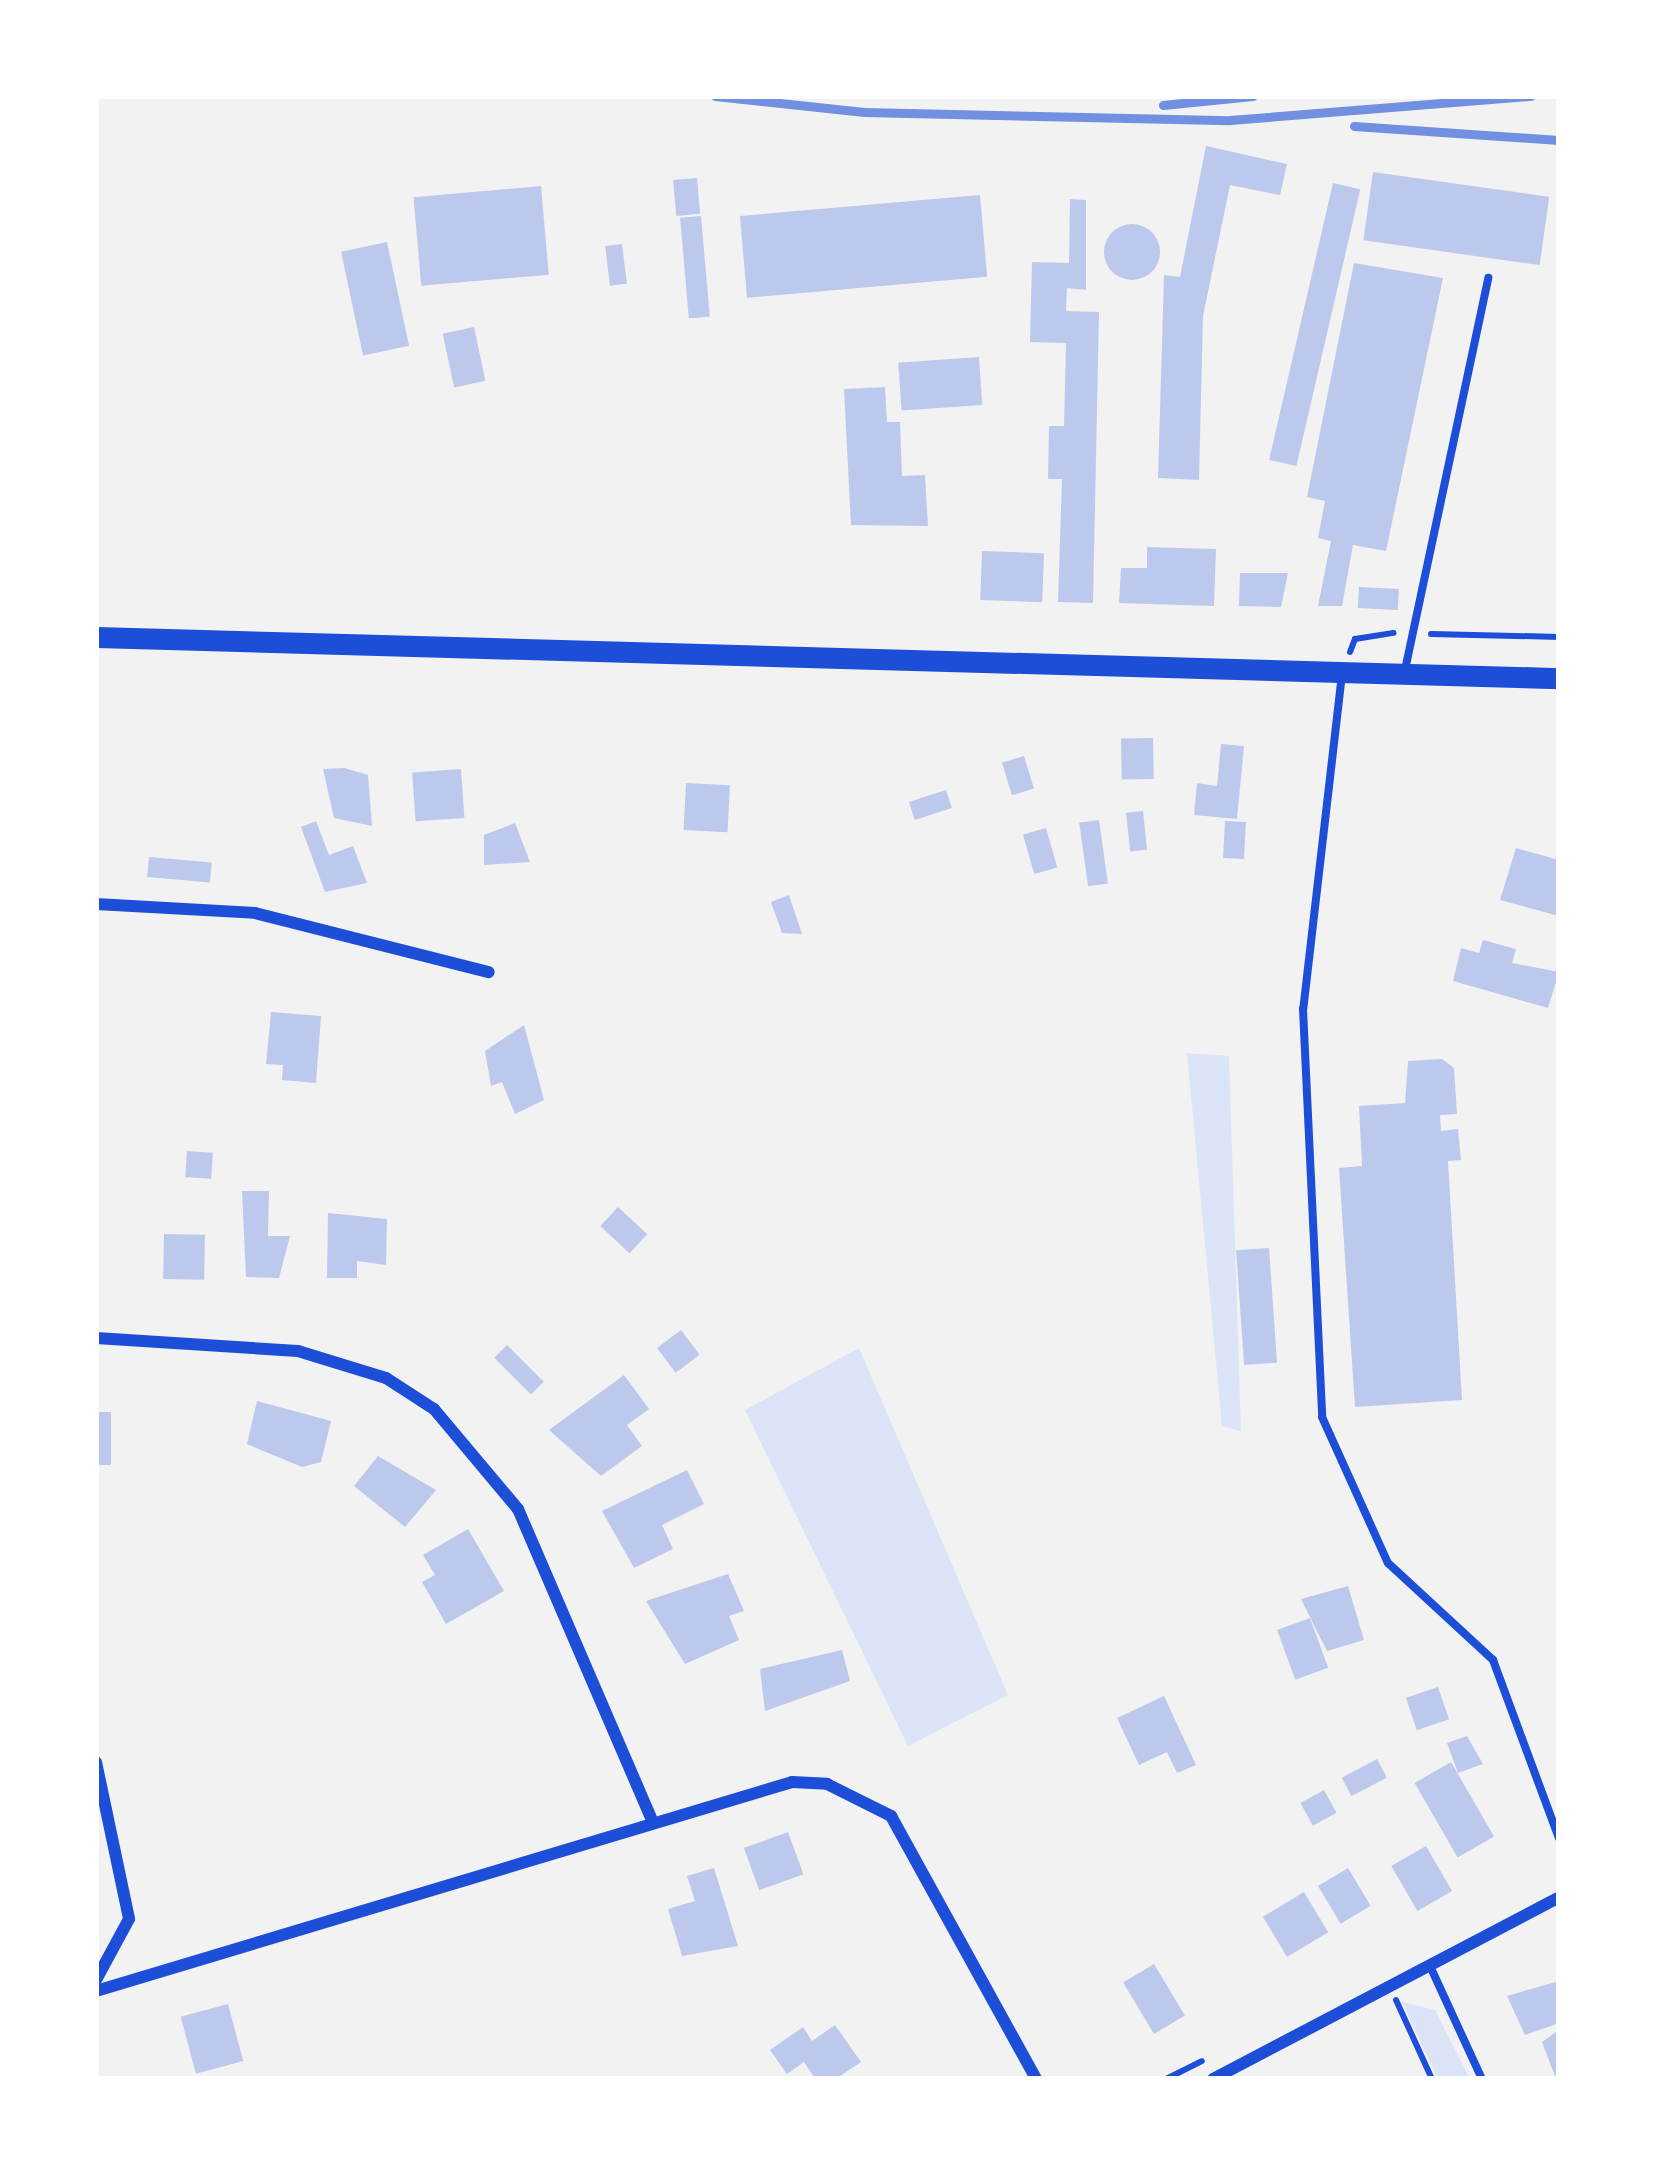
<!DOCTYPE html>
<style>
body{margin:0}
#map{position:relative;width:1655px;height:2175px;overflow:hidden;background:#f2f2f2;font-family:"Varela Round",sans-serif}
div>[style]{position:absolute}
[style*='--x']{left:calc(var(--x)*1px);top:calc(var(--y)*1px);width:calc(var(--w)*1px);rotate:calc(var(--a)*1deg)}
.green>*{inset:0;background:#dbe4f7}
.building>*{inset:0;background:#bdc9ec;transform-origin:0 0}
.round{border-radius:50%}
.path>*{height:6px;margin:-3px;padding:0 3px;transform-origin:3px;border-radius:3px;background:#1d4ed8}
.service>*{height:8px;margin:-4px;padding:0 4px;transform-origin:4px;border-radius:4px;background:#1d4ed8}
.minor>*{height:12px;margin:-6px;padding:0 6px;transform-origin:6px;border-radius:6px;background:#1d4ed8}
.secondary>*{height:21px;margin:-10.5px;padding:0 10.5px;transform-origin:10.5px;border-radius:10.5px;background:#1d4ed8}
.rail>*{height:9px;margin:-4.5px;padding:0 4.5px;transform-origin:4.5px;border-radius:4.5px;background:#7290e2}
span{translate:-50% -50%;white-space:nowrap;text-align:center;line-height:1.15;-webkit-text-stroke:10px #fff;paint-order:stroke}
.frame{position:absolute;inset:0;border:99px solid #fff;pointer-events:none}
</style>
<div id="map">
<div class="green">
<i style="clip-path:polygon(1187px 1053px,1229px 1056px,1241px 1431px,1222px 1426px)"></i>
<i style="clip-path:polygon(859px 1348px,1008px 1695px,908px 1746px,745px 1410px)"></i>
<i style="clip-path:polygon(1402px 2002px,1435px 2010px,1470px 2079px,1438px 2079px)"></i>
</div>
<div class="building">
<i style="clip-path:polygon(1206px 146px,1287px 164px,1280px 195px,1230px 185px,1203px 316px,1199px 480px,1158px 478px,1164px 275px,1180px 277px)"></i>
<i style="left:1373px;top:172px;width:178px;height:69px;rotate:8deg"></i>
<i style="left:697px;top:178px;width:36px;height:24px;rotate:85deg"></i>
<i style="left:1333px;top:183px;width:28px;height:284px;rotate:13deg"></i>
<i style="left:541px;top:186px;width:89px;height:128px;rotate:85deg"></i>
<i style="left:980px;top:195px;width:82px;height:241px;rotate:85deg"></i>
<i style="clip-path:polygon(1070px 199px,1086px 200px,1086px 290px,1067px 288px,1066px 311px,1099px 312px,1093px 603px,1058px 602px,1062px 479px,1048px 479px,1049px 426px,1064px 426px,1066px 343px,1030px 342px,1032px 262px,1069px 263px)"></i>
<i style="left:701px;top:216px;width:101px;height:21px;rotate:85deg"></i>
<i class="round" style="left:1104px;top:224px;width:56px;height:56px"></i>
<i style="left:387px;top:242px;width:106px;height:47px;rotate:78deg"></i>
<i style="left:622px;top:244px;width:40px;height:17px;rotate:83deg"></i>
<i style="clip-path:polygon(1354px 263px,1443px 278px,1386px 551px,1353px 545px,1342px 606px,1318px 606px,1331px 541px,1318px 538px,1325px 501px,1307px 497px)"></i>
<i style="left:474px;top:327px;width:55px;height:32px;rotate:78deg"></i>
<i style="left:979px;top:357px;width:48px;height:81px;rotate:86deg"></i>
<i style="clip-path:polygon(885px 387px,887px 422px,900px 422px,902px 476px,925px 475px,928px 526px,851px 525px,844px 389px)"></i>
<i style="clip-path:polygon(1147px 547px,1216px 549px,1214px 606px,1119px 603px,1121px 568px,1147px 568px)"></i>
<i style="left:982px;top:551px;width:62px;height:49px;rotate:2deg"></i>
<i style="clip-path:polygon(1240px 573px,1288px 573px,1281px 607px,1239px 606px)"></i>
<i style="left:1359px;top:587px;width:40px;height:21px;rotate:3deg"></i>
<i style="left:1153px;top:738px;width:41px;height:32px;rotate:89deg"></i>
<i style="clip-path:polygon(1221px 744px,1244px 746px,1237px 819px,1194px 815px,1197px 783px,1217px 786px)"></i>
<i style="left:1024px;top:756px;width:34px;height:23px;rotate:73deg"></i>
<i style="clip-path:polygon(344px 768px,368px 775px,372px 826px,334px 818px,323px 769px)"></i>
<i style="left:461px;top:769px;width:49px;height:49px;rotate:86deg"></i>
<i style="left:686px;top:783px;width:44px;height:47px;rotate:3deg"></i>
<i style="left:946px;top:790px;width:19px;height:39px;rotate:72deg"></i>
<i style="left:1143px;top:811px;width:39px;height:17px;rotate:84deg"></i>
<i style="left:1099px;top:820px;width:64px;height:20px;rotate:82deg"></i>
<i style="clip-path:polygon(316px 821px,329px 855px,353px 846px,367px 883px,325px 892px,301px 827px)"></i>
<i style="left:1225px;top:821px;width:21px;height:37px;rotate:3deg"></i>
<i style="clip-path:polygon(515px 823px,530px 862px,484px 865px,484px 835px)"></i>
<i style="left:1046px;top:828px;width:41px;height:24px;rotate:74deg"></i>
<i style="clip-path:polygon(1516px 848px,1559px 860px,1559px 916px,1500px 900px)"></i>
<i style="left:149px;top:857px;width:63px;height:20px;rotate:5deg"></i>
<i style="clip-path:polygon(789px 895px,802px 934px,782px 933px,771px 902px)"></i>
<i style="clip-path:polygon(1483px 940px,1516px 949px,1512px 963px,1559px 972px,1548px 1008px,1453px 981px,1461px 948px,1479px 953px)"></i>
<i style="clip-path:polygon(271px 1012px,321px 1016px,316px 1083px,282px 1080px,283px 1065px,266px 1064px)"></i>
<i style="clip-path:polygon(524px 1025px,544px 1100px,515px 1114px,502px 1082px,491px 1086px,485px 1051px)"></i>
<i style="clip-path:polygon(1442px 1059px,1454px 1068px,1457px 1114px,1440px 1115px,1441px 1131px,1458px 1129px,1461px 1160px,1448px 1161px,1462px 1400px,1355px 1407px,1339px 1168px,1362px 1166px,1359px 1106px,1405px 1103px,1408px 1061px)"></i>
<i style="left:187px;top:1151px;width:26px;height:26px;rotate:4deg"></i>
<i style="clip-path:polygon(242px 1191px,269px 1191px,268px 1236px,290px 1236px,279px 1278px,246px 1277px)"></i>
<i style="left:618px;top:1207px;width:40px;height:26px;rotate:43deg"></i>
<i style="clip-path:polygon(328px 1213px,387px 1219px,386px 1265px,357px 1261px,357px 1278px,327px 1278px)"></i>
<i style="left:164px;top:1234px;width:41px;height:45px;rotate:1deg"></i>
<i style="left:1269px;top:1248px;width:115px;height:33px;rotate:86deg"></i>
<i style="left:681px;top:1330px;width:31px;height:30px;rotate:53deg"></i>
<i style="left:507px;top:1345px;width:52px;height:18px;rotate:45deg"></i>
<i style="clip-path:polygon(624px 1375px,649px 1409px,627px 1425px,642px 1446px,601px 1476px,549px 1430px)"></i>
<i style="clip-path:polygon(257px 1401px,331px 1421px,321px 1462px,302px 1467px,247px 1444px)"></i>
<i style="left:96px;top:1412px;width:15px;height:53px"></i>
<i style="clip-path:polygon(378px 1456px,436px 1490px,405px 1527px,354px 1486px)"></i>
<i style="clip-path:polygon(687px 1470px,704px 1504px,662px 1525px,673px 1549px,634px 1568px,602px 1511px)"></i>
<i style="clip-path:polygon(468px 1529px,504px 1591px,446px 1624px,422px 1582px,435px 1575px,423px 1555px)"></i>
<i style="clip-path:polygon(728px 1574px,744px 1611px,729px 1616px,739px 1640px,685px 1664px,646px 1601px)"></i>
<i style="clip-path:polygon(1348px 1586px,1364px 1640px,1327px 1651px,1301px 1599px)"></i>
<i style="left:1310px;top:1618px;width:53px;height:35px;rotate:70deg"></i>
<i style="clip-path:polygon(842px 1650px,850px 1681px,765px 1711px,760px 1669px)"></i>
<i style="left:1438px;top:1687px;width:34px;height:34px;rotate:71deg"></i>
<i style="clip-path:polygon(1164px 1696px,1196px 1765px,1177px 1773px,1167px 1752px,1139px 1765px,1117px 1718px)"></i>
<i style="clip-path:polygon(1467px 1736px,1483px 1764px,1458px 1773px,1447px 1743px)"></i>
<i style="left:1377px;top:1759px;width:21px;height:40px;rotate:62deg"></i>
<i style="left:1451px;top:1762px;width:86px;height:42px;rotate:60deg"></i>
<i style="left:1324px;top:1790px;width:26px;height:27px;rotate:61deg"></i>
<i style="left:788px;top:1832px;width:45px;height:47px;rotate:70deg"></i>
<i style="left:1426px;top:1846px;width:52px;height:40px;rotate:60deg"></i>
<i style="clip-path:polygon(714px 1868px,738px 1946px,682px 1956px,668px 1909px,695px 1901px,687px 1876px)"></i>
<i style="left:1348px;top:1868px;width:44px;height:35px;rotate:59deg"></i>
<i style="left:1304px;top:1892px;width:47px;height:48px;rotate:59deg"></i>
<i style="left:1154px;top:1964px;width:60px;height:36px;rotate:59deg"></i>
<i style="clip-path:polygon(1559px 1981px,1559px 2023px,1525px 2035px,1507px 1996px)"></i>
<i style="left:228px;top:2004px;width:59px;height:49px;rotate:75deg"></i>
<i style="clip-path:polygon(835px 2025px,861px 2062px,837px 2078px,815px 2079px,804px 2062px,787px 2074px,770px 2050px,803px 2027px,812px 2041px)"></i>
<i style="clip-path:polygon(1559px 2030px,1559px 2079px,1556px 2079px,1542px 2042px)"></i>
</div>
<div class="path">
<i style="--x:1431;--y:634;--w:128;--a:1.3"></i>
<i style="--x:1350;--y:652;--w:14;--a:-69"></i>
<i style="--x:1355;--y:639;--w:39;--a:-9"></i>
<i style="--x:1396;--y:2000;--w:87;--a:65.5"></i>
<i style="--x:1166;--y:2079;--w:40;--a:-26.6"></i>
</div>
<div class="service">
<i style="--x:1405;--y:670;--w:401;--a:-78"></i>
<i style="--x:1342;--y:674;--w:337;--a:96.6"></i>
<i style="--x:1303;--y:1009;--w:408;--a:87.3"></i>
<i style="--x:1322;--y:1417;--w:160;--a:65.7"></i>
<i style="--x:1388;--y:1563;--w:143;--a:42.7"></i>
<i style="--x:1493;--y:1660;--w:190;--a:69.7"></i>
<i style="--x:1430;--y:1966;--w:124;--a:65.3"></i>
</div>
<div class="minor">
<i style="--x:96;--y:904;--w:159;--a:3.2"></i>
<i style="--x:255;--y:913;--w:241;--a:14.2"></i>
<i style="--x:96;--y:1338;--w:202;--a:3.7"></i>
<i style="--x:298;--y:1351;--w:92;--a:17.1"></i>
<i style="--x:386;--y:1378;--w:57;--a:32.9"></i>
<i style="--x:434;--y:1409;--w:131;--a:50"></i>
<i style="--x:518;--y:1509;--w:342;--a:66.7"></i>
<i style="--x:96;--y:1762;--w:160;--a:78.1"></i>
<i style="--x:129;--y:1919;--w:69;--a:118.4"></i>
<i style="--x:96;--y:1991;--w:727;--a:-16.71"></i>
<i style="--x:792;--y:1782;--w:35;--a:3"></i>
<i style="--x:827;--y:1784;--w:72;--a:26.6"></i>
<i style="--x:891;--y:1816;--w:300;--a:61.1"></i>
<i style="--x:1213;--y:2079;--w:391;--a:-27.7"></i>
</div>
<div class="secondary">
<i style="--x:96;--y:637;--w:1464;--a:1.61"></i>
</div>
<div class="rail">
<i style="--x:715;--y:96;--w:150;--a:6.1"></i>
<i style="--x:864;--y:112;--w:366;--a:1.3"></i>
<i style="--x:1230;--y:120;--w:302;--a:-4.6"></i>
<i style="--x:1163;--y:105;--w:90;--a:-5.7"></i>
<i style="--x:1354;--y:126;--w:205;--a:3.9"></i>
</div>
<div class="frame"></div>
</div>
